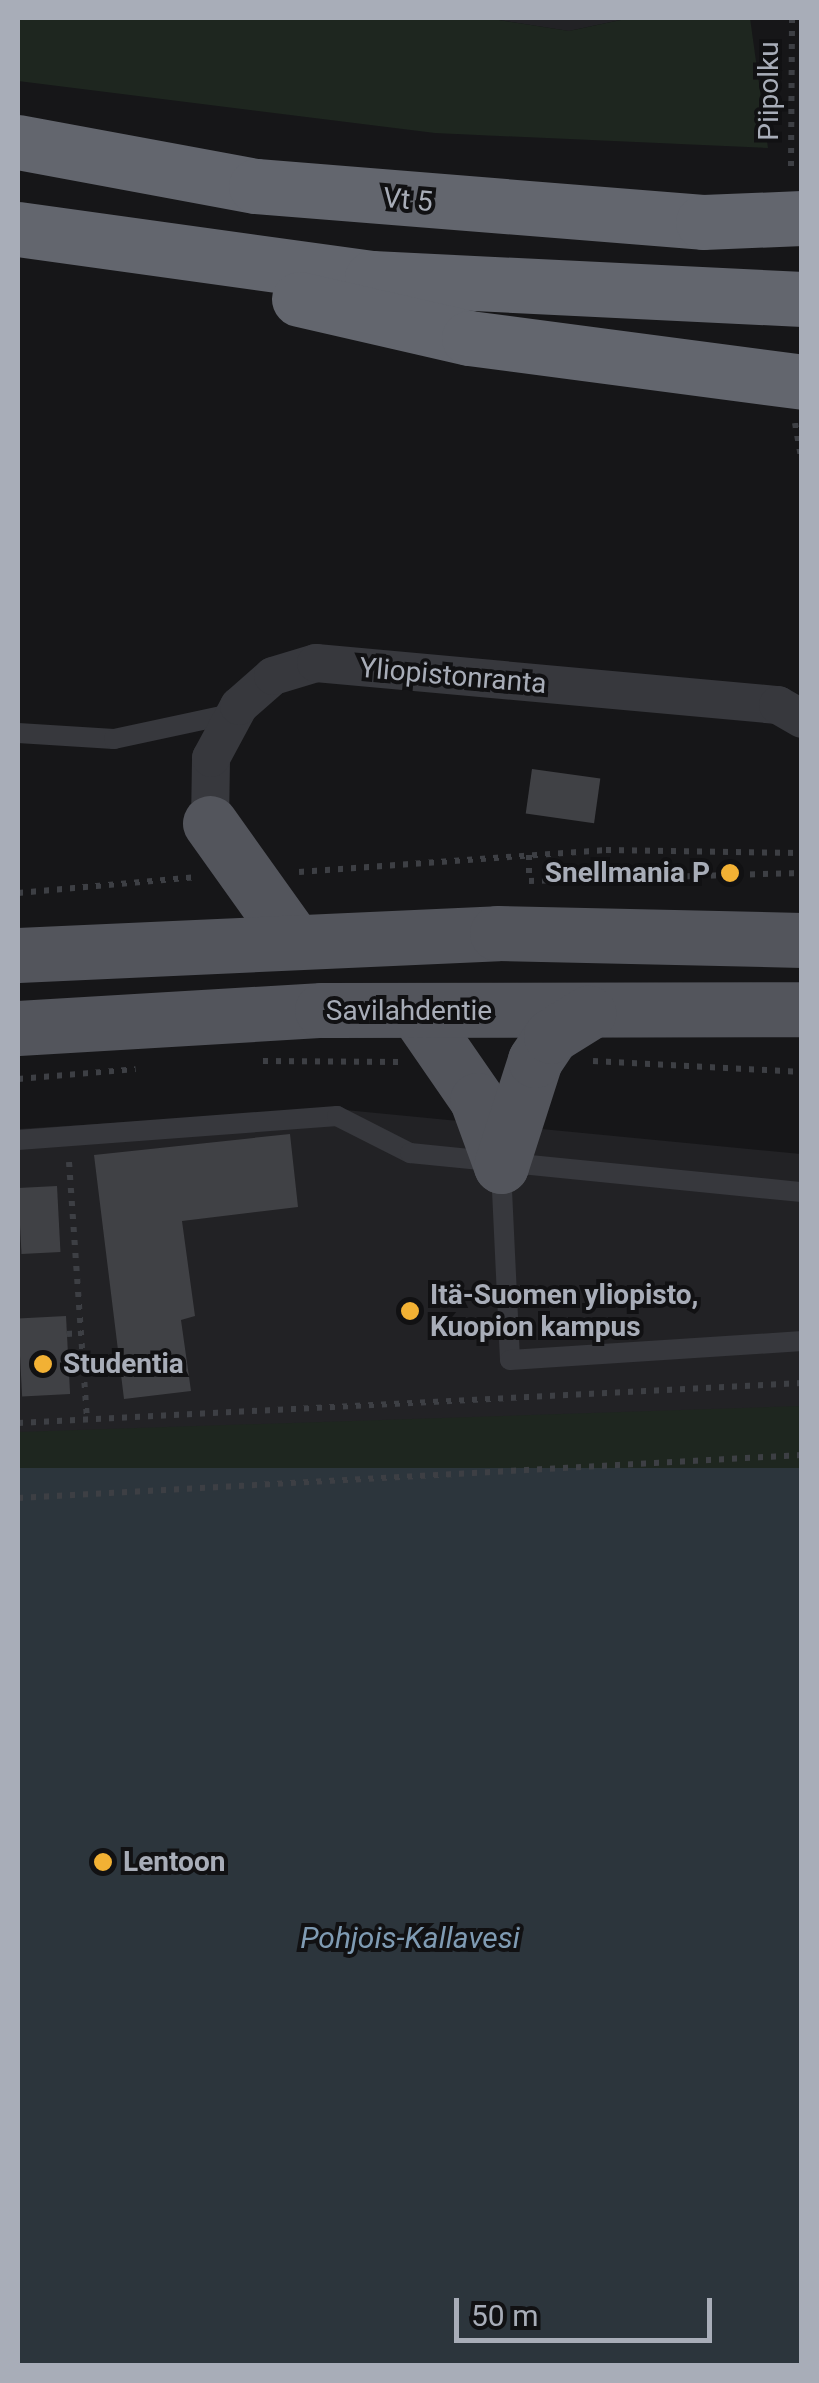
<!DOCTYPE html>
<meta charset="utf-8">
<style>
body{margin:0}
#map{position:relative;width:819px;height:2383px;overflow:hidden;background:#161618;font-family:Roboto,sans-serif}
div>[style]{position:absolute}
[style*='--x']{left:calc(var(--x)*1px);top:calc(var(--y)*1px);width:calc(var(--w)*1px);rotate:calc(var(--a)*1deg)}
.built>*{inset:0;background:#222225}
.green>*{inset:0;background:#1e261f}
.water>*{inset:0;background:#2c353c;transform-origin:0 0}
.building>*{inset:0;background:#404145;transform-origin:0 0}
.path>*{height:6px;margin-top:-3px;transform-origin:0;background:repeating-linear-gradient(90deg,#3d3f44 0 5px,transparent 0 13px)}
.lane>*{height:20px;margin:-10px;padding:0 10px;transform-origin:10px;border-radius:10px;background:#37383d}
.street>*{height:38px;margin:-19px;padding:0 19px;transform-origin:19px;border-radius:19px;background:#37383d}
.primary>*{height:55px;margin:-27.5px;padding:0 27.5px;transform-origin:27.5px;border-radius:27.5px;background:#53555c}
.highway>*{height:55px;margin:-27.5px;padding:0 27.5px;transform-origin:27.5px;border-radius:27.5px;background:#63666e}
.dots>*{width:28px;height:28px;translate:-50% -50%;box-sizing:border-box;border:5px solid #111113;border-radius:50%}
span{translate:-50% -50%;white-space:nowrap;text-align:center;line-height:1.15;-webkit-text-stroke:8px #111113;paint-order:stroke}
.street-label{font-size:28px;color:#a8adb8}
.poi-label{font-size:28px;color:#a8adb8;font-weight:700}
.right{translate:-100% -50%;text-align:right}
.left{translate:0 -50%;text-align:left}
.water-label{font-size:30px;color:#7f9bb3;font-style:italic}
.frame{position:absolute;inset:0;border:20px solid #a8adb8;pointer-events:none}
.scale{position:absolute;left:454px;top:2298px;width:258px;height:45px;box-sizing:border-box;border:5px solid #a8adb8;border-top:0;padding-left:12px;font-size:30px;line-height:35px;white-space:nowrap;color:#a8adb8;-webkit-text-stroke:8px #111113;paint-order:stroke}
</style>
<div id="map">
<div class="built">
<i style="clip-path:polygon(486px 18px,630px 18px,569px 31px)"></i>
<i style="clip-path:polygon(335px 1109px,801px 1154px,801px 1468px,18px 1510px,18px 1129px)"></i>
</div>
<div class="green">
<i style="clip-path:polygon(18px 18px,486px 18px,569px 31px,630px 18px,750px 18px,768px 148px,435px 133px,18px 81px)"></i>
<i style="clip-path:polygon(801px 1406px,801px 1468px,18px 1510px,18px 1432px)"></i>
</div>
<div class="water">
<i style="left:801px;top:1468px;width:897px;height:784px;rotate:90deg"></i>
</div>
<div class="building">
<i style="left:532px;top:769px;width:69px;height:45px;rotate:8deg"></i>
<i style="clip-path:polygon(290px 1134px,298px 1207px,182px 1221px,195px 1316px,181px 1320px,191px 1391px,124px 1399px,94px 1155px)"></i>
<i style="left:57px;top:1186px;width:66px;height:39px;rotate:87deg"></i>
<i style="left:66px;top:1316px;width:78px;height:48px;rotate:87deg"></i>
</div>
<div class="path">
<i style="--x:791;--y:166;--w:148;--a:-89.6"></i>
<i style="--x:795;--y:423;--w:39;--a:80"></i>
<i style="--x:529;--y:855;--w:26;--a:90"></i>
<i style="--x:529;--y:881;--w:273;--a:-1.7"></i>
<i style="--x:299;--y:872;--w:308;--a:-4.1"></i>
<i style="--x:606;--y:850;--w:196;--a:0.9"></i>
<i style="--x:18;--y:893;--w:180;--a:-5.1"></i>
<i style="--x:263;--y:1061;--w:137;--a:0.4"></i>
<i style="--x:593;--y:1061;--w:209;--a:3"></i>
<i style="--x:18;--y:1079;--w:118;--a:-4.8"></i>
<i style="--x:69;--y:1162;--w:258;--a:86"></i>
<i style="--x:67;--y:1334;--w:14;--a:-4"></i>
<i style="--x:18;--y:1423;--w:785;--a:-2.92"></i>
<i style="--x:18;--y:1498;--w:785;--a:-3.14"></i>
</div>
<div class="lane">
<i style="--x:18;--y:733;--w:96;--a:3.6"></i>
<i style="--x:114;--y:739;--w:124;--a:-12.1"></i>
<i style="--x:18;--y:1140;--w:320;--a:-4.3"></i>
<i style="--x:337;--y:1116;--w:82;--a:26.9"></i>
<i style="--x:410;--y:1153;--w:394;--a:5.7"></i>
<i style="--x:501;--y:1169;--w:191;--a:87.3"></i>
<i style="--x:510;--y:1360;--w:293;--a:-3.7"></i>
</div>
<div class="street">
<i style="--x:210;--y:823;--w:65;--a:-89.1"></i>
<i style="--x:211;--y:758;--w:59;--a:-61.7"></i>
<i style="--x:239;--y:706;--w:45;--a:-41.4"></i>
<i style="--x:273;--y:676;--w:45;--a:-16.8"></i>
<i style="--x:316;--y:663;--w:464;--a:5.2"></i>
<i style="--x:778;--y:705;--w:28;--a:30"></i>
</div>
<div class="primary">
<i style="--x:210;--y:823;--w:146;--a:54.5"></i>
<i style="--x:18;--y:955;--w:480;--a:-2.6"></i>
<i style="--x:497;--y:933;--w:305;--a:1.3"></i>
<i style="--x:415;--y:1010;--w:109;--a:55.4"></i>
<i style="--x:477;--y:1100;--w:70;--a:70"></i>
<i style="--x:18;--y:1028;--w:305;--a:-3.4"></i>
<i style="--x:322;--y:1010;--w:480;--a:-0.1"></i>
<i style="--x:501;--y:1166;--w:111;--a:-72.2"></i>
<i style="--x:535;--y:1060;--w:29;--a:-56"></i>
<i style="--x:551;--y:1036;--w:44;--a:-31.9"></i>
</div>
<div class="highway">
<i style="--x:18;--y:142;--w:242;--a:10.5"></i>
<i style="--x:256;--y:186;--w:448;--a:4.6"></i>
<i style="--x:703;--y:222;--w:99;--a:-2.3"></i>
<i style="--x:18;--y:229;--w:357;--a:7.9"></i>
<i style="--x:372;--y:278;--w:431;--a:2.8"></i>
<i style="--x:299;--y:299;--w:174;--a:12.9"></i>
<i style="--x:469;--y:338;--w:336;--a:7.5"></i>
</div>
<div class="dots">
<i style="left:730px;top:873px;background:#f2b134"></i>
<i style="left:410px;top:1311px;background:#f2b134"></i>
<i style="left:43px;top:1364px;background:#f2b134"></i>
<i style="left:103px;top:1862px;background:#f2b134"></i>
</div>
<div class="street-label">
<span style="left:769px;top:91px;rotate:-90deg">Piipolku</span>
<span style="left:408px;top:200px;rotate:5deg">Vt 5</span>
<span style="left:453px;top:676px;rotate:5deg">Yliopistonranta</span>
<span style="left:409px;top:1011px">Savilahdentie</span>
</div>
<div class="poi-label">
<span class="right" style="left:710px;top:873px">Snellmania P</span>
<span class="left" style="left:430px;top:1311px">Itä-Suomen yliopisto,<br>Kuopion kampus</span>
<span class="left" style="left:63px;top:1364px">Studentia</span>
<span class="left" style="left:123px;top:1862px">Lentoon</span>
</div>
<div class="water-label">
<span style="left:410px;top:1938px">Pohjois-Kallavesi</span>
</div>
<div class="frame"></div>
<div class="scale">50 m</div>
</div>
